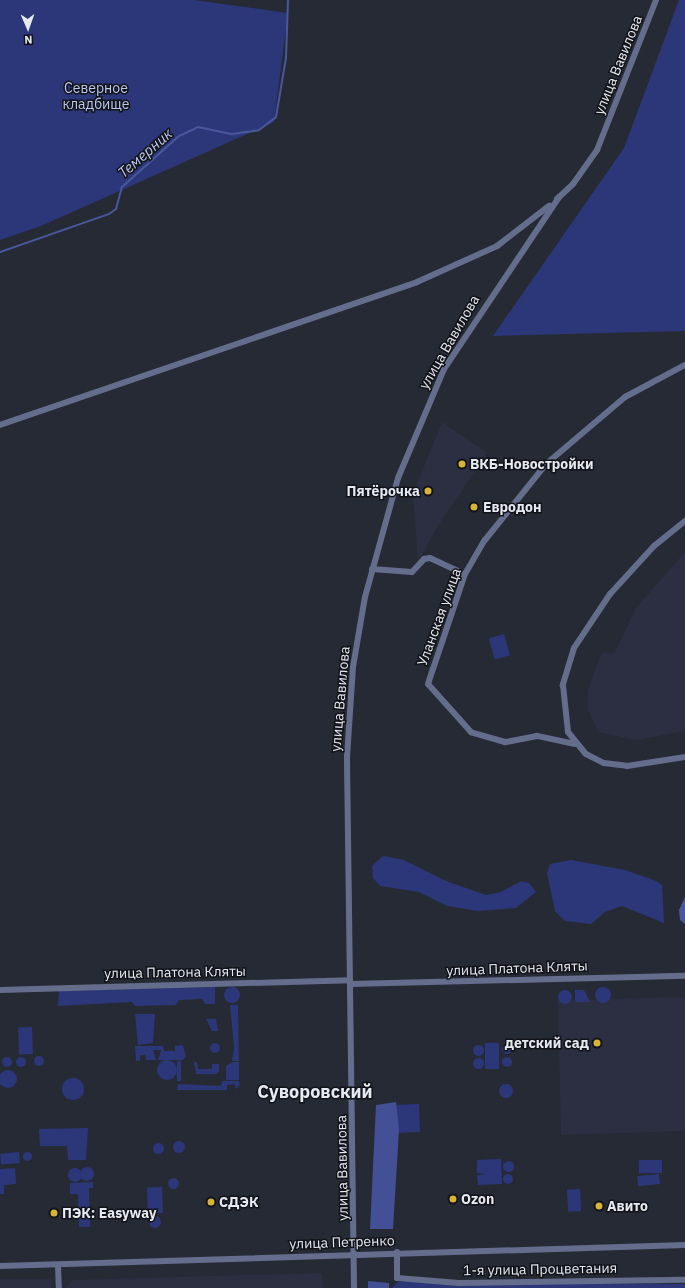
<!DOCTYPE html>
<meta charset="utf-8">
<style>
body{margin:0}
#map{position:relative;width:685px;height:1288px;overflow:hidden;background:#262a35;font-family:"IBM Plex Sans",sans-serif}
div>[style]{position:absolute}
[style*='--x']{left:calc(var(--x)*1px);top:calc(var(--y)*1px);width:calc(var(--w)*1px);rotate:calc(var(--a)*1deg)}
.built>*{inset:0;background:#2b2f41;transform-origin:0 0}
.green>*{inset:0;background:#2c3779;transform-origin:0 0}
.round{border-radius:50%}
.forest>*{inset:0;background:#435095}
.water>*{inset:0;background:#49579c}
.stream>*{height:2px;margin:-1px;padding:0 1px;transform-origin:1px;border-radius:1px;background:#49579c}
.minor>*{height:6px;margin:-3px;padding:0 3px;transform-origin:3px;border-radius:3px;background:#656d8d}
.dots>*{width:11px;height:11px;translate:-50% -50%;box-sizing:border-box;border:2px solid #111318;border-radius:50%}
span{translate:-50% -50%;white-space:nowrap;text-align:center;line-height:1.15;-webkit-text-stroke:3px #111318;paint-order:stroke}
.street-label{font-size:14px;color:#e7e9f1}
.park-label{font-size:14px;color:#bdc8f0}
.poi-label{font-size:14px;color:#e7e9f1;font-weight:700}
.left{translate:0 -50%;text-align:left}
.right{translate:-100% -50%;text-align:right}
.water-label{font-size:15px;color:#bec9f1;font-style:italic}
.district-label{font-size:18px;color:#e7e9f1;font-weight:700}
.north{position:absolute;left:8px;top:8px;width:40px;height:40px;-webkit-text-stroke:3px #111318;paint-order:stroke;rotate:178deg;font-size:11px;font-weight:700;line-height:16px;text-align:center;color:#e7e9f1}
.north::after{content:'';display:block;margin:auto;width:14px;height:18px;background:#e7e9f1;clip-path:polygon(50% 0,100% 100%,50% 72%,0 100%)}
</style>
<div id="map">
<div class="built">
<i style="clip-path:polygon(442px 422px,487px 453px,436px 529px,418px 562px,413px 494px)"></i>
<i style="clip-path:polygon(685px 552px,685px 731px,636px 740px,598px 732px,588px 709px,588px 690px,599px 659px,604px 652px,614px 654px,636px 608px)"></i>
<i style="clip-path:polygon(673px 997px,685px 999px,685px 1131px,561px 1135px,558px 1001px)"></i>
<i style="clip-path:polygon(322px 1273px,323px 1288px,66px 1288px,73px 1280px)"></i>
<i style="left:51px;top:1279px;width:9px;height:51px;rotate:90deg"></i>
</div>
<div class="green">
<i style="clip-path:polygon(0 0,194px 0,288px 13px,274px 122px,41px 226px,0 240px)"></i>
<i style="clip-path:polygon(679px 0,685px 0,685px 331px,493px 336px,624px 148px)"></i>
<i style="left:504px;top:634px;width:22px;height:16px;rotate:74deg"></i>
<i style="clip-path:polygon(383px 856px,404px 860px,446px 881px,486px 895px,501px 892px,521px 881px,529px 883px,536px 892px,516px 908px,478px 911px,447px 906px,419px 892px,380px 886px,373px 878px,372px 866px)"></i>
<i style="clip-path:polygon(571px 860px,625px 870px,656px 881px,662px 885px,664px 923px,622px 906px,605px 912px,591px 924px,565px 921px,555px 911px,547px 873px,550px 864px)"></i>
<i class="round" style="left:224px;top:987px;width:16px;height:16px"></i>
<i style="clip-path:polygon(215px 987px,215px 1004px,205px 1004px,202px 999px,179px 1000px,176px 1005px,135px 1006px,132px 1002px,58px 1006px,59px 991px)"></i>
<i class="round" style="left:595px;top:987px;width:16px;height:16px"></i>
<i style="clip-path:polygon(575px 990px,584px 990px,590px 1002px,575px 1002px)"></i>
<i class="round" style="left:558px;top:990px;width:14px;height:14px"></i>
<i style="clip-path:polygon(230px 1005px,238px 1005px,239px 1061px,232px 1061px,234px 1048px)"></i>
<i style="clip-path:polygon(135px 1014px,155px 1014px,153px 1043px,138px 1045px)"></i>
<i style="clip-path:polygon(206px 1019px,216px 1019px,218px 1031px,212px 1031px)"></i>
<i style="left:32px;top:1027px;width:27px;height:14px;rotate:88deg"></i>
<i style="left:485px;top:1043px;width:14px;height:26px"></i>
<i class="round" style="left:210px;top:1043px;width:10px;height:10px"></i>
<i class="round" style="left:502px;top:1044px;width:10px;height:10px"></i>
<i class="round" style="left:472.5px;top:1044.5px;width:11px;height:11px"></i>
<i style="clip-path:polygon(183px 1045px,186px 1057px,182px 1060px,158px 1060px,161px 1050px,153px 1050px,156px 1060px,146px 1060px,145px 1055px,140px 1055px,140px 1061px,136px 1061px,135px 1046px,163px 1046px,164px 1051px,175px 1051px,175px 1046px)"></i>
<i class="round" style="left:34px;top:1056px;width:10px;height:10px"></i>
<i class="round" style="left:2px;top:1057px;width:10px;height:10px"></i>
<i class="round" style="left:16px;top:1057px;width:10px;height:10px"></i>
<i class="round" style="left:502px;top:1057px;width:10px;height:10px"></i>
<i class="round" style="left:472.5px;top:1057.5px;width:11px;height:11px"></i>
<i class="round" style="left:157px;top:1060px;width:20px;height:20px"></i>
<i style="left:177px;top:1061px;width:4px;height:20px"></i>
<i style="clip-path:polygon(194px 1062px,197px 1062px,198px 1069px,212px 1069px,212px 1064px,219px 1064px,219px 1071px,216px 1074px,196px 1074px)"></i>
<i style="clip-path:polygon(233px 1062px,239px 1062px,239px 1080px,226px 1080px,226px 1066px)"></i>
<i class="round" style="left:-1px;top:1070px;width:18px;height:18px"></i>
<i class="round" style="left:62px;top:1078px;width:22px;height:22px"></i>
<i style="clip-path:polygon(222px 1081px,239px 1081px,240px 1085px,235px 1089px,235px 1084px,227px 1085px,227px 1090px,177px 1090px,178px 1084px,221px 1086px)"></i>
<i class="round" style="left:499px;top:1084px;width:14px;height:14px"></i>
<i style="left:419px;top:1104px;width:28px;height:23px;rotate:88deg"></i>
<i style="clip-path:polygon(88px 1128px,86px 1160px,68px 1160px,67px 1146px,40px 1146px,39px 1129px)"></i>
<i class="round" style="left:173px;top:1141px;width:12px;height:12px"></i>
<i class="round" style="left:152.5px;top:1142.5px;width:11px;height:11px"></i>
<i class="round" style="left:22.5px;top:1151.5px;width:9px;height:9px"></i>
<i style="left:19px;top:1152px;width:11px;height:19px;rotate:85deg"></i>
<i style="clip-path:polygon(501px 1159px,502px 1184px,478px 1185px,477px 1175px,487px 1174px,477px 1173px,477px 1160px)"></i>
<i style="left:662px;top:1160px;width:13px;height:23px;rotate:90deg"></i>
<i class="round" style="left:502.5px;top:1160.5px;width:11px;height:11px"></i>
<i class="round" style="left:80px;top:1167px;width:14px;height:14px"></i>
<i class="round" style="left:68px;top:1168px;width:14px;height:14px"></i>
<i style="clip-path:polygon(15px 1168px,16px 1184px,4px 1185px,4px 1194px,0 1194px,0 1169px)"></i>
<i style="left:659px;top:1174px;width:10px;height:22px;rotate:84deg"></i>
<i class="round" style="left:503px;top:1174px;width:10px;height:10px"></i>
<i class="round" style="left:167.5px;top:1177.5px;width:11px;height:11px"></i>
<i style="clip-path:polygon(93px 1182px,93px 1188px,89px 1188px,90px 1227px,79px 1227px,78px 1194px,70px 1194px,70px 1183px)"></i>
<i style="left:162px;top:1187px;width:26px;height:15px;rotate:88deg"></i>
<i style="left:580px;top:1189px;width:22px;height:13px;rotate:87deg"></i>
<i class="round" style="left:149px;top:1216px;width:12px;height:12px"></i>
<i style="clip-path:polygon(398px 1282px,685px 1284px,685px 1288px,392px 1288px)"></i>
</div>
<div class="forest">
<i style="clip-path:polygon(396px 1102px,399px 1130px,393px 1229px,370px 1229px,376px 1105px)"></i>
<i style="clip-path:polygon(368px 1281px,389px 1283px,389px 1288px,368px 1288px)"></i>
</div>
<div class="water">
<i style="clip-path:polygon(685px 897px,685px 924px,680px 920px,679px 910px)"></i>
</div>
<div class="stream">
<i style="--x:0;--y:252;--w:115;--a:-19.2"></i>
<i style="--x:109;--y:214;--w:9;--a:-36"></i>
<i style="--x:116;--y:209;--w:23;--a:-75"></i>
<i style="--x:122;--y:187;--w:76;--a:-41.8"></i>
<i style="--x:179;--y:136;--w:21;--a:-25"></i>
<i style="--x:198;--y:127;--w:35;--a:12"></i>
<i style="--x:232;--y:134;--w:27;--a:-8"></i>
<i style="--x:259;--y:130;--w:21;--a:-37"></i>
<i style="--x:276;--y:117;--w:60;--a:-80.4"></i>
<i style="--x:286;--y:58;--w:58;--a:-88"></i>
</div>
<div class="minor">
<i style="--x:557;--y:199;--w:22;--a:-43"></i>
<i style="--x:573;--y:184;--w:42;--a:-54.8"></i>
<i style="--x:597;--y:150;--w:161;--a:-68.5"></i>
<i style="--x:0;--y:425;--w:441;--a:-18.9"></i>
<i style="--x:417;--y:282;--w:88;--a:-24.2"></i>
<i style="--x:497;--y:246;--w:66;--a:-37.6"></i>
<i style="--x:685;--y:521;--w:40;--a:141"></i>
<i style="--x:654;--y:546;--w:65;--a:132.5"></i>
<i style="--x:610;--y:594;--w:65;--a:123.7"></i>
<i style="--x:574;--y:648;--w:39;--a:107"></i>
<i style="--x:563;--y:685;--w:47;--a:83.9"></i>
<i style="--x:568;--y:732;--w:28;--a:51"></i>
<i style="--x:586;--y:754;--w:20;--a:27"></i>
<i style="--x:604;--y:763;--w:23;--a:7"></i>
<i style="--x:627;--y:766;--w:59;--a:-8.8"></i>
<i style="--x:372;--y:569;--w:40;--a:4.3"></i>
<i style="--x:412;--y:572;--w:18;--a:-47"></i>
<i style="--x:424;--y:559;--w:6;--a:-9"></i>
<i style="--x:430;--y:558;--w:38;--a:25"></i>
<i style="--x:575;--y:744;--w:39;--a:-168"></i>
<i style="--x:537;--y:736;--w:33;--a:169"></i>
<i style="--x:505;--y:742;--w:35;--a:-164"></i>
<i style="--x:471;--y:732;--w:64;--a:-131.9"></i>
<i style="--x:428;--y:684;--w:16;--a:-72"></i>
<i style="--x:433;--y:669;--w:100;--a:-71.4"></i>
<i style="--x:465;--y:574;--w:39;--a:-60"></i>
<i style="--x:485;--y:540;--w:97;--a:-51.2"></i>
<i style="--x:546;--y:464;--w:104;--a:-40.3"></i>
<i style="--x:625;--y:397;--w:68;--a:-28.1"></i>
<i style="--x:350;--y:984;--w:335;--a:-1.4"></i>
<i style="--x:0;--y:990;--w:350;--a:-1.6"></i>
<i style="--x:397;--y:1252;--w:26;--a:90"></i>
<i style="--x:397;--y:1278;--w:62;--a:4.6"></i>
<i style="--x:459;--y:1283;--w:226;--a:-0.8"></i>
<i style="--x:58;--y:1265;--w:23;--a:88"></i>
<i style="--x:0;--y:1266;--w:685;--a:-1.76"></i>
<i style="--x:354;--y:1288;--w:531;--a:-90.76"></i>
<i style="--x:347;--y:757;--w:90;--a:-86.2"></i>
<i style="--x:353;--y:667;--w:71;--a:-80.3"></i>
<i style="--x:365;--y:597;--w:123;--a:-74.5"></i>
<i style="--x:398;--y:478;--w:118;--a:-67.1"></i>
<i style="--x:444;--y:369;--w:207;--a:-56.2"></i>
</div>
<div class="dots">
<i style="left:462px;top:464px;background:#d7b434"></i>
<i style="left:428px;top:491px;background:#d7b434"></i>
<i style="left:474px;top:507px;background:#d7b434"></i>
<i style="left:597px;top:1043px;background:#d7b434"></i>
<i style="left:453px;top:1199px;background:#d7b434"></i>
<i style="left:211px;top:1202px;background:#d7b434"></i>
<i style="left:599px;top:1206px;background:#d7b434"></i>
<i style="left:54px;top:1213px;background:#d7b434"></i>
</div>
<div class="street-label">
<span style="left:618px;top:65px;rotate:-68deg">улица Вавилова</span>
<span style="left:449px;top:342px;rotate:-60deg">улица Вавилова</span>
<span style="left:439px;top:617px;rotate:-70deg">Уланская улица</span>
<span style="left:340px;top:699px;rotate:-85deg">улица Вавилова</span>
<span style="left:517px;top:968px;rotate:-2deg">улица Платона Кляты</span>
<span style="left:175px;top:972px;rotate:-1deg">улица Платона Кляты</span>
<span style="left:342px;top:1168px;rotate:-91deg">улица Вавилова</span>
<span style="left:342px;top:1242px;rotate:-2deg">улица Петренко</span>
<span style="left:540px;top:1269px;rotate:-1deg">1-я улица Процветания</span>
</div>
<div class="park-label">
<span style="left:96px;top:96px">Северное<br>кладбище</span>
</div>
<div class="poi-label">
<span class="left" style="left:470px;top:464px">ВКБ-Новостройки</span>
<span class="right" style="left:420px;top:491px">Пятёрочка</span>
<span class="left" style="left:483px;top:507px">Евродон</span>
<span class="right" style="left:589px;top:1043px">детский сад</span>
<span class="left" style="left:461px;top:1199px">Ozon</span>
<span class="left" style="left:219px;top:1202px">СДЭК</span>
<span class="left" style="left:607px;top:1206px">Авито</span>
<span class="left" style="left:62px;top:1213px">ПЭК: Easyway</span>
</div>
<div class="water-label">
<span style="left:145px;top:153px;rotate:-41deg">Темерник</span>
</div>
<div class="district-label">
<span style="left:315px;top:1092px">Суворовский</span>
</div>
<div class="north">N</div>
</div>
